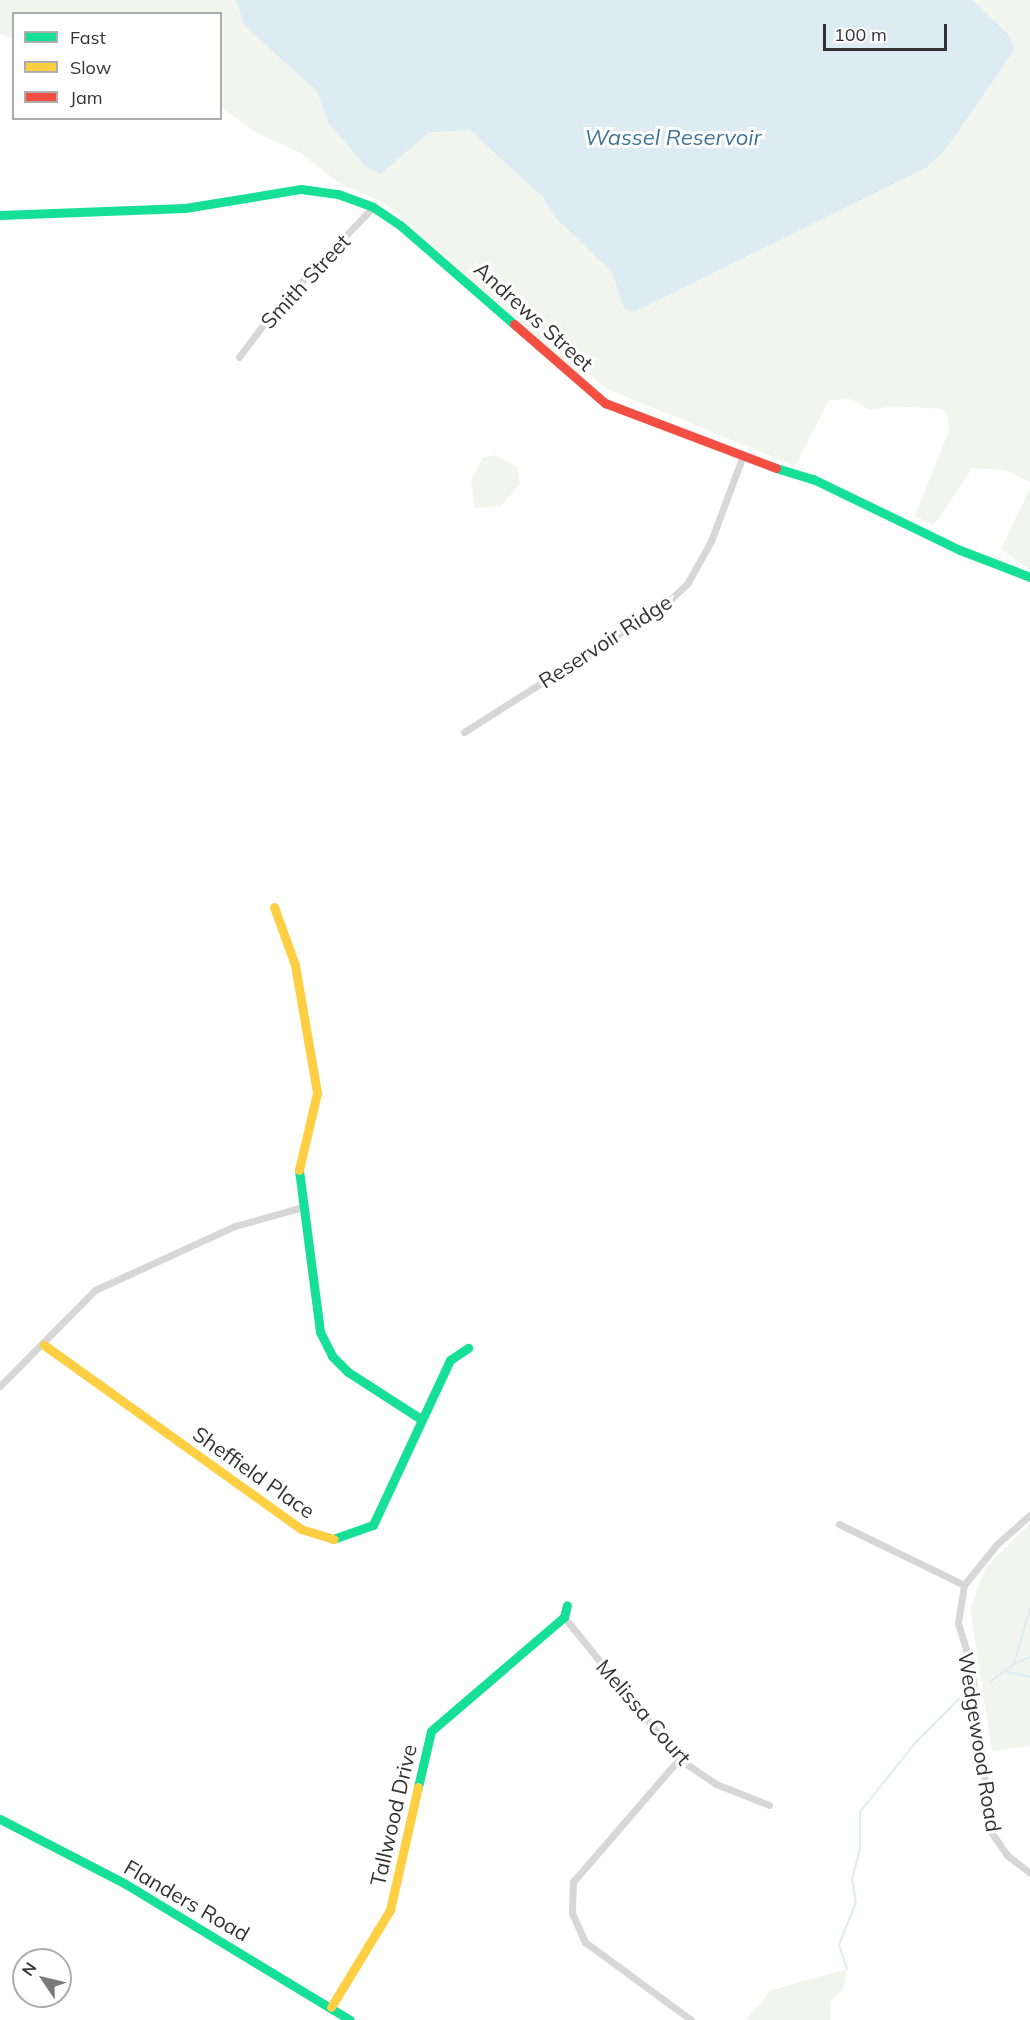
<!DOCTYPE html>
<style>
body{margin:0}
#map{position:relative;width:1030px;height:2020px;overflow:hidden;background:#fff;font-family:Mulish,sans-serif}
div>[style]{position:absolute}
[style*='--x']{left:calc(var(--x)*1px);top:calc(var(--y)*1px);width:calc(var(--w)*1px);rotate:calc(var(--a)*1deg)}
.green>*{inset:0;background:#f1f5ed}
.water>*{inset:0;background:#ddebf3}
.stream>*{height:2px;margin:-1px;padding:0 1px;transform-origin:1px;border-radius:1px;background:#ddebf3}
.street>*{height:7px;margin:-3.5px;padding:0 3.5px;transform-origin:3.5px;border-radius:3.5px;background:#d7d7d7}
.fast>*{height:9px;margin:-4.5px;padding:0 4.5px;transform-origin:4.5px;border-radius:4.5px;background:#16e098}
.slow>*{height:9px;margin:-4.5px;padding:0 4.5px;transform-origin:4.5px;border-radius:4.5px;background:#ffcf43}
.jam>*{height:9px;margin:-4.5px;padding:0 4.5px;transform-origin:4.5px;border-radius:4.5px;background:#f24e42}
span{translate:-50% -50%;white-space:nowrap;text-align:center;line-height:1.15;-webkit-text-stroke:6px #fff;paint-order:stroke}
.street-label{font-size:21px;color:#333}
.water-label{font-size:22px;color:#3f7597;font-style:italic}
.legend{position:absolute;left:12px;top:12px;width:210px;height:108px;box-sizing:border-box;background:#fff;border:2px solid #adadad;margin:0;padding:8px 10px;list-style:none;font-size:18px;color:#333}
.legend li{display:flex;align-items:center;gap:12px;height:30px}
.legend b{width:30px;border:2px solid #adadad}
.north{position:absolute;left:12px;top:1948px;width:60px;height:60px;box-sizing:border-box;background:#fff;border:2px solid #adadad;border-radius:50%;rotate:305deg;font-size:16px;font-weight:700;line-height:24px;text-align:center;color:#333}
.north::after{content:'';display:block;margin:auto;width:21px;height:27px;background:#7a7a7a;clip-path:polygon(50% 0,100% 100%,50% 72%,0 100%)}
.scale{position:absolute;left:823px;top:24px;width:124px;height:27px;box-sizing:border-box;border:3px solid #333;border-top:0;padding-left:8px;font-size:18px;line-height:21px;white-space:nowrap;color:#333;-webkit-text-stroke:4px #fff;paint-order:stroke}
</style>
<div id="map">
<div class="green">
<i style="clip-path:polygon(0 0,1030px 0,1030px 482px,1005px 470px,972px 468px,934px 525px,915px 516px,949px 431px,947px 412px,941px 409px,893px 406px,869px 410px,851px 399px,829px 400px,795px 466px,605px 388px,588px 373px,577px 373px,383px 202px,342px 185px,299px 152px,258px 134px,221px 107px,220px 14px,14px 14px,13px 38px,0 34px)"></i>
<i style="clip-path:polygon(495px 455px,517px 467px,520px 484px,501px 506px,475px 508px,471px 480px,483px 458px)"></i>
<i style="clip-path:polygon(1030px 489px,1030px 570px,1001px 549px)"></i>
<i style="clip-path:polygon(1030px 1524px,1030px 1746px,992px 1751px,970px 1609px,986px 1567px)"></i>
<i style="clip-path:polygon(847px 1969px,843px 1989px,830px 2002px,830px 2020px,746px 2020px,771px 1990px)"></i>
</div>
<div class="water">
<i style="clip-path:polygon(236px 0,972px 0,1010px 36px,1014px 50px,946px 149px,927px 167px,634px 312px,624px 308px,612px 272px,555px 217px,543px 197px,470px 130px,429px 132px,381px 174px,366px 167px,328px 122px,317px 91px,245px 26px)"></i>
</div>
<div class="stream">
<i style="--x:1014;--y:1664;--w:17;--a:-24"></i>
<i style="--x:1007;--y:1672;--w:24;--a:12"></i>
<i style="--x:990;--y:1682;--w:30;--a:-37"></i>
<i style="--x:1014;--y:1664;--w:58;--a:-74.1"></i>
<i style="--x:847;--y:1969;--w:25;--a:-108"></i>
<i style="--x:839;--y:1945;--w:46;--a:-68.4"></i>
<i style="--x:856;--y:1902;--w:22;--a:-100"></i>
<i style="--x:852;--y:1880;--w:34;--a:-76"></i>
<i style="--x:860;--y:1847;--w:35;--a:-90"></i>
<i style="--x:860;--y:1812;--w:88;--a:-51.4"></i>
<i style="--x:915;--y:1743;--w:62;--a:-45"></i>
</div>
<div class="street">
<i style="--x:239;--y:357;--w:60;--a:-53.1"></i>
<i style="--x:275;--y:309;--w:141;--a:-46.1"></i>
<i style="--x:464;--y:732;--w:239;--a:-32.4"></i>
<i style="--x:666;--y:604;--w:29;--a:-44"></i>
<i style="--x:687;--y:584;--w:49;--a:-60.8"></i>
<i style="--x:711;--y:541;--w:89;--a:-69.5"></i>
<i style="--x:0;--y:1386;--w:135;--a:-45.3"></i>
<i style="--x:95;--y:1290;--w:154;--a:-24.6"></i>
<i style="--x:235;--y:1226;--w:71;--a:-15.6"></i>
<i style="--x:1030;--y:1515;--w:44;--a:138.7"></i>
<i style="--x:997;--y:1544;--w:53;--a:128.8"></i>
<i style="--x:964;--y:1585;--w:38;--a:99"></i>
<i style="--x:958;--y:1623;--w:45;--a:73.2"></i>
<i style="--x:971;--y:1666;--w:167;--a:83.1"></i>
<i style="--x:991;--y:1832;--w:28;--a:55"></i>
<i style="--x:1007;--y:1855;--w:29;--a:38"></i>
<i style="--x:839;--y:1524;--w:139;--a:26"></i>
<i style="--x:564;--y:1617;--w:183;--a:51"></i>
<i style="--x:679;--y:1759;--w:45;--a:34"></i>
<i style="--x:716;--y:1784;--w:57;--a:21.6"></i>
<i style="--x:679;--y:1759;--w:162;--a:130.8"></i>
<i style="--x:573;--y:1882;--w:31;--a:92"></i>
<i style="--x:572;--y:1913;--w:32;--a:66"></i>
<i style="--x:585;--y:1942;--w:132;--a:36.3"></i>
</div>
<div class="fast">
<i style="--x:0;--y:215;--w:185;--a:-2.2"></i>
<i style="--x:185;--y:208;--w:118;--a:-9.3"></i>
<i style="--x:301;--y:189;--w:37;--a:8"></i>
<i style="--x:338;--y:194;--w:37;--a:20"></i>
<i style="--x:373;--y:207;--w:32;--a:34"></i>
<i style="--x:400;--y:225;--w:151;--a:41"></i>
<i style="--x:776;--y:468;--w:39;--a:17"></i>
<i style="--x:813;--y:479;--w:163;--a:25.8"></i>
<i style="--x:960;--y:550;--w:75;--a:21.1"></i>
<i style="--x:299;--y:1170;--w:163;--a:82.6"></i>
<i style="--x:320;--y:1332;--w:27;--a:63"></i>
<i style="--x:332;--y:1356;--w:23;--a:45"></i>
<i style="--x:348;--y:1372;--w:87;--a:32.8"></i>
<i style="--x:333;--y:1539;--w:42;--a:-19.3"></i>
<i style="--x:373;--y:1525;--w:182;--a:-65"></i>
<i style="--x:450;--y:1360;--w:22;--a:-34"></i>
<i style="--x:418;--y:1787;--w:57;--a:-76.9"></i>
<i style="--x:431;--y:1731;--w:175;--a:-40.6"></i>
<i style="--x:564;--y:1617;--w:12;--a:-76"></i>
<i style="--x:0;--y:1819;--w:140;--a:27.3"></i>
<i style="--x:124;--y:1883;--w:264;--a:31.2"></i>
</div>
<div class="slow">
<i style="--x:274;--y:907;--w:62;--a:70.1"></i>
<i style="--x:295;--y:965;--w:130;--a:80.2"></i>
<i style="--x:317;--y:1093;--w:79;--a:103.2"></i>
<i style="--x:44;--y:1345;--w:316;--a:35.6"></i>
<i style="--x:301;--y:1529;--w:34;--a:17"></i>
<i style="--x:331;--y:2007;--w:114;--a:-58.7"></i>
<i style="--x:390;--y:1910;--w:126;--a:-77.2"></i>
</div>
<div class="jam">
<i style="--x:514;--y:324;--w:121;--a:41"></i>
<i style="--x:605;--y:403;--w:183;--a:20.8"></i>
</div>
<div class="street-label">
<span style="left:305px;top:281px;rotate:-47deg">Smith Street</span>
<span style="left:534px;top:316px;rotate:42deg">Andrews Street</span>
<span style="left:605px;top:641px;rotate:-33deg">Reservoir Ridge</span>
<span style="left:254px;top:1472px;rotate:35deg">Sheffield Place</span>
<span style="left:644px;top:1712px;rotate:49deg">Melissa Court</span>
<span style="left:980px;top:1742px;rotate:81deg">Wedgewood Road</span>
<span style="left:393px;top:1815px;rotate:-77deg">Tallwood Drive</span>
<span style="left:187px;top:1900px;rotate:30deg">Flanders Road</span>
</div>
<div class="water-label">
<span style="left:673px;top:138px">Wassel Reservoir</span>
</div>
<ul class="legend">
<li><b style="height:8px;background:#16e098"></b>Fast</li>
<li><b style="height:8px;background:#ffcf43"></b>Slow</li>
<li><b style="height:8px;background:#f24e42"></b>Jam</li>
</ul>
<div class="north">N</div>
<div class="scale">100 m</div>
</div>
